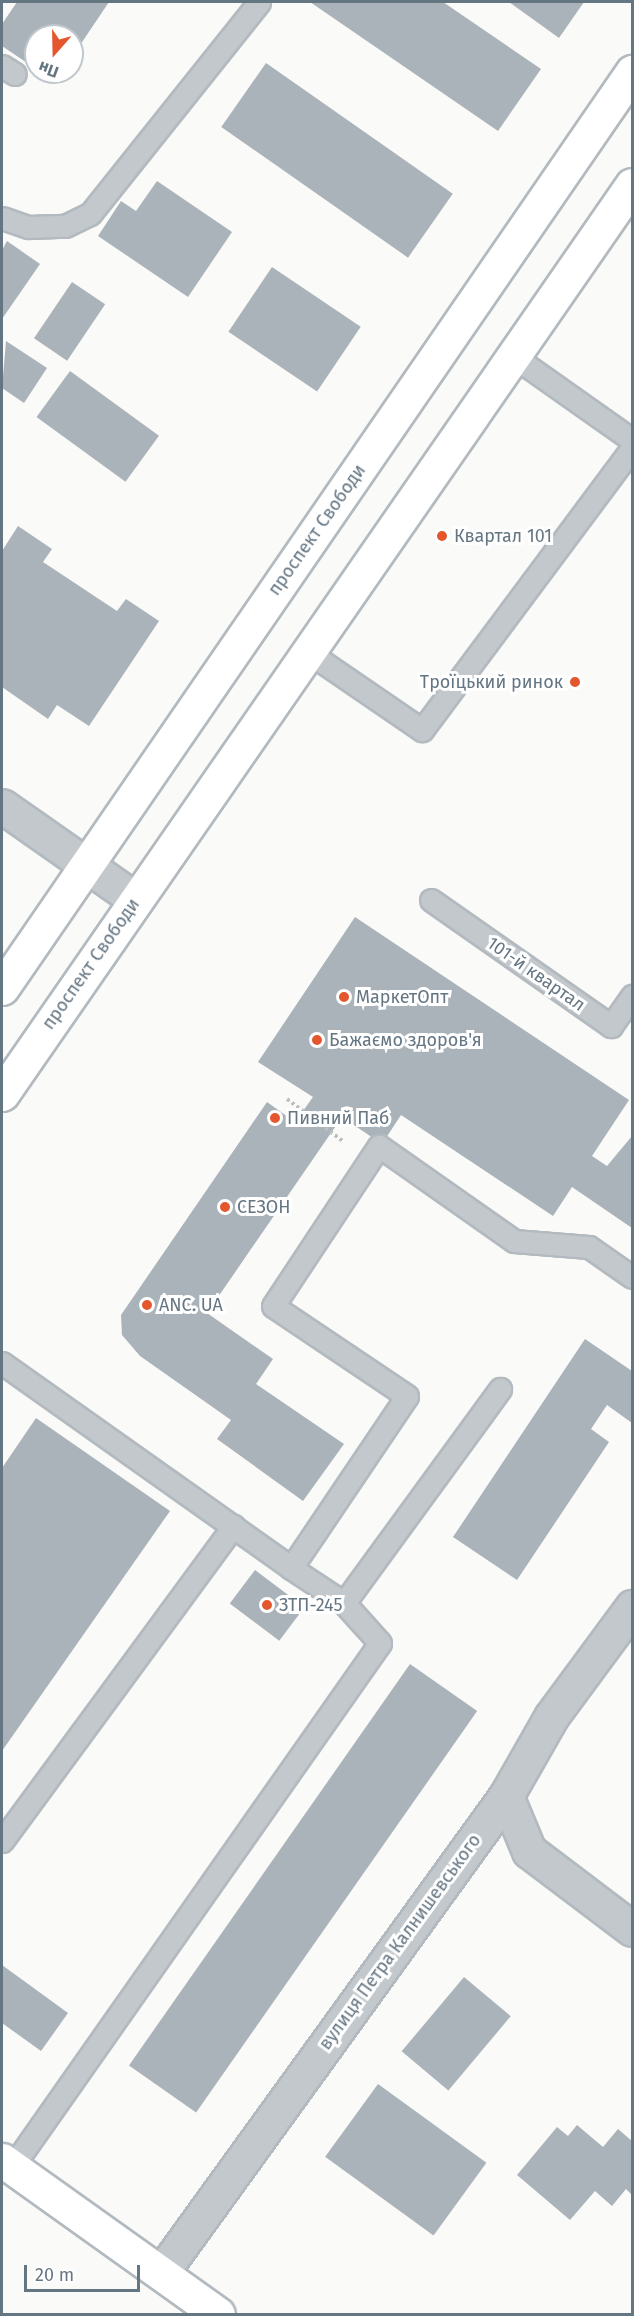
<!DOCTYPE html>
<meta charset="utf-8">
<style>
body{margin:0}
#map{position:relative;width:634px;height:2316px;overflow:hidden;background:#fafaf8;font-family:"Fira Sans",sans-serif}
div>[style]{position:absolute}
[style*='--x']{left:calc(var(--x)*1px);top:calc(var(--y)*1px);width:calc(var(--w)*1px);rotate:calc(var(--a)*1deg)}
.building>*{inset:0;background:#aab3b9;transform-origin:0 0}
.path>*{height:4px;margin-top:-2px;transform-origin:0;background:repeating-linear-gradient(90deg,#bbbfc2 0 3px,transparent 0 6px)}
.roads{filter:drop-shadow(2px 0 #b3babf) drop-shadow(-2px 0 #b3babf) drop-shadow(0 2px #b3babf) drop-shadow(0 -2px #b3babf)}
.lane>*{height:21px;margin:-10.5px;padding:0 10.5px;transform-origin:10.5px;border-radius:10.5px;background:#c3c8cc}
.street>*{height:33px;margin:-16.5px;padding:0 16.5px;transform-origin:16.5px;border-radius:16.5px;background:#c3c8cc}
.secondary>*{height:33px;margin:-16.5px;padding:0 16.5px;transform-origin:16.5px;border-radius:16.5px;background:#fff}
.highway>*{height:33px;margin:-16.5px;padding:0 16.5px;transform-origin:16.5px;border-radius:16.5px;background:#fff}
.dots>*{width:16px;height:16px;translate:-50% -50%;box-sizing:border-box;border:3px solid #fff;border-radius:50%}
span{translate:-50% -50%;white-space:nowrap;text-align:center;line-height:1.15;-webkit-text-stroke:6px #fff;paint-order:stroke}
.street-label{font-size:18px;color:#657683}
.poi-label{font-size:18px;color:#657683}
.left{translate:0 -50%;text-align:left}
.right{translate:-100% -50%;text-align:right}
.frame{position:absolute;inset:0;border:3px solid #657683;pointer-events:none}
.north{position:absolute;left:24px;top:24px;width:60px;height:60px;box-sizing:border-box;background:#fff;border:2px solid #c1c8cd;border-radius:50%;rotate:200deg;font-size:16px;font-weight:700;line-height:24px;text-align:center;color:#657683}
.north::after{content:'';display:block;margin:auto;width:21px;height:27px;background:#e4572e;clip-path:polygon(50% 0,100% 100%,50% 72%,0 100%)}
.scale{position:absolute;left:24px;top:2265px;width:116px;height:27px;box-sizing:border-box;border:3px solid #657683;border-top:0;padding-left:8px;font-size:18px;line-height:21px;white-space:nowrap;color:#657683;-webkit-text-stroke:4px #fff;paint-order:stroke}
</style>
<div id="map">
<div class="building">
<i style="clip-path:polygon(17px 2px,109px 2px,72px 57px,72px 36px,36px 36px,36px 69px,2px 46px,2px 24px)"></i>
<i style="clip-path:polygon(310px 2px,443px 2px,541px 69px,498px 131px)"></i>
<i style="clip-path:polygon(509px 2px,584px 2px,559px 38px)"></i>
<i style="left:266px;top:63px;width:228px;height:78px;rotate:35deg"></i>
<i style="clip-path:polygon(41px 72px,62px 72px,56px 82px)"></i>
<i style="clip-path:polygon(157px 181px,232px 232px,188px 297px,98px 236px,121px 201px,136px 211px)"></i>
<i style="clip-path:polygon(7px 241px,40px 264px,2px 319px,2px 250px)"></i>
<i style="left:272px;top:267px;width:107px;height:78px;rotate:34deg"></i>
<i style="left:72px;top:282px;width:40px;height:68px;rotate:34deg"></i>
<i style="clip-path:polygon(6px 341px,47px 368px,24px 403px,2px 388px)"></i>
<i style="left:70px;top:371px;width:110px;height:57px;rotate:36deg"></i>
<i style="clip-path:polygon(18px 526px,52px 549px,43px 562px,117px 611px,126px 599px,159px 621px,89px 726px,57px 705px,48px 719px,2px 687px,2px 551px)"></i>
<i style="clip-path:polygon(355px 917px,629px 1100px,592px 1156px,607px 1166px,632px 1136px,632px 1228px,572px 1187px,553px 1216px,401px 1115px,382px 1144px,342px 1117px,207px 1313px,273px 1359px,256px 1384px,344px 1444px,303px 1501px,217px 1439px,231px 1420px,140px 1356px,122px 1335px,121px 1315px,267px 1102px,295px 1122px,313px 1097px,258px 1062px)"></i>
<i style="clip-path:polygon(585px 1339px,632px 1371px,632px 1423px,607px 1405px,591px 1429px,609px 1442px,517px 1580px,453px 1537px)"></i>
<i style="clip-path:polygon(36px 1418px,170px 1511px,2px 1751px,2px 1468px)"></i>
<i style="left:255px;top:1570px;width:62px;height:42px;rotate:37deg"></i>
<i style="left:410px;top:1664px;width:82px;height:490px;rotate:35deg"></i>
<i style="clip-path:polygon(2px 1965px,68px 2013px,41px 2051px,2px 2023px)"></i>
<i style="left:464px;top:1977px;width:61px;height:97px;rotate:40deg"></i>
<i style="left:378px;top:2084px;width:134px;height:90px;rotate:36deg"></i>
<i style="clip-path:polygon(577px 2125px,603px 2147px,618px 2129px,632px 2141px,632px 2195px,626px 2189px,612px 2206px,595px 2191px,570px 2220px,517px 2175px,557px 2127px,568px 2136px)"></i>
</div>
<div class="path">
<i style="--x:287;--y:1099;--w:71;--a:37"></i>
</div>
<div class="roads">
<div class="lane">
<i style="--x:2;--y:66;--w:15;--a:32"></i>
<i style="--x:2;--y:218;--w:28;--a:19"></i>
<i style="--x:28;--y:227;--w:37;--a:-2"></i>
<i style="--x:65;--y:226;--w:28;--a:-26"></i>
<i style="--x:90;--y:214;--w:271;--a:-51.4"></i>
<i style="--x:513;--y:356;--w:146;--a:35.2"></i>
<i style="--x:308;--y:652;--w:138;--a:34.4"></i>
<i style="--x:422;--y:730;--w:352;--a:-53.3"></i>
<i style="--x:431;--y:900;--w:220;--a:35"></i>
<i style="--x:611;--y:1026;--w:37;--a:-55"></i>
<i style="--x:2;--y:1363;--w:354;--a:35.3"></i>
<i style="--x:291;--y:1568;--w:207;--a:-56"></i>
<i style="--x:407;--y:1396;--w:161;--a:-146.1"></i>
<i style="--x:273;--y:1306;--w:192;--a:-56.5"></i>
<i style="--x:379;--y:1146;--w:165;--a:35.1"></i>
<i style="--x:514;--y:1241;--w:75;--a:4.6"></i>
<i style="--x:589;--y:1247;--w:52;--a:34.9"></i>
<i style="--x:344;--y:1603;--w:265;--a:-53.9"></i>
<i style="--x:2;--y:1841;--w:391;--a:-53.7"></i>
<i style="--x:12;--y:2167;--w:640;--a:-54.92"></i>
<i style="--x:380;--y:1643;--w:54;--a:-132"></i>
<i style="--x:344;--y:1603;--w:64;--a:-146.6"></i>
</div>
<div class="street">
<i style="--x:2;--y:806;--w:162;--a:35"></i>
<i style="--x:506;--y:1796;--w:60;--a:67.3"></i>
<i style="--x:529;--y:1851;--w:129;--a:37.1"></i>
<i style="--x:161;--y:2273;--w:589;--a:-54.12"></i>
<i style="--x:506;--y:1796;--w:91;--a:-60.3"></i>
<i style="--x:551;--y:1717;--w:137;--a:-53.6"></i>
</div>
<div class="secondary">
<i style="--x:2;--y:2160;--w:265;--a:35.5"></i>
</div>
<div class="highway">
<i style="--x:2;--y:988;--w:1112;--a:-55.48"></i>
<i style="--x:2;--y:1094;--w:1106;--a:-55.28"></i>
</div>
</div>
<div class="dots">
<i style="left:442px;top:536px;background:#e4572e"></i>
<i style="left:575px;top:682px;background:#e4572e"></i>
<i style="left:344px;top:997px;background:#e4572e"></i>
<i style="left:317px;top:1040px;background:#e4572e"></i>
<i style="left:275px;top:1118px;background:#e4572e"></i>
<i style="left:225px;top:1207px;background:#e4572e"></i>
<i style="left:147px;top:1305px;background:#e4572e"></i>
<i style="left:267px;top:1605px;background:#e4572e"></i>
</div>
<div class="street-label">
<span style="left:317px;top:530px;rotate:-55deg">проспект Свободи</span>
<span style="left:91px;top:964px;rotate:-55deg">проспект Свободи</span>
<span style="left:536px;top:974px;rotate:35deg">101-й квартал</span>
<span style="left:400px;top:1942px;rotate:-54deg">вулиця Петра Калнишевського</span>
</div>
<div class="poi-label">
<span class="left" style="left:454px;top:536px">Квартал 101</span>
<span class="right" style="left:563px;top:682px">Троїцький ринок</span>
<span class="left" style="left:356px;top:997px">МаркетОпт</span>
<span class="left" style="left:329px;top:1040px">Бажаємо здоров'я</span>
<span class="left" style="left:287px;top:1118px">Пивний Паб</span>
<span class="left" style="left:237px;top:1207px">СЕЗОН</span>
<span class="left" style="left:159px;top:1305px">ANC. UA</span>
<span class="left" style="left:279px;top:1605px">ЗТП-245</span>
</div>
<div class="frame"></div>
<div class="north">Пн</div>
<div class="scale">20 m</div>
</div>
